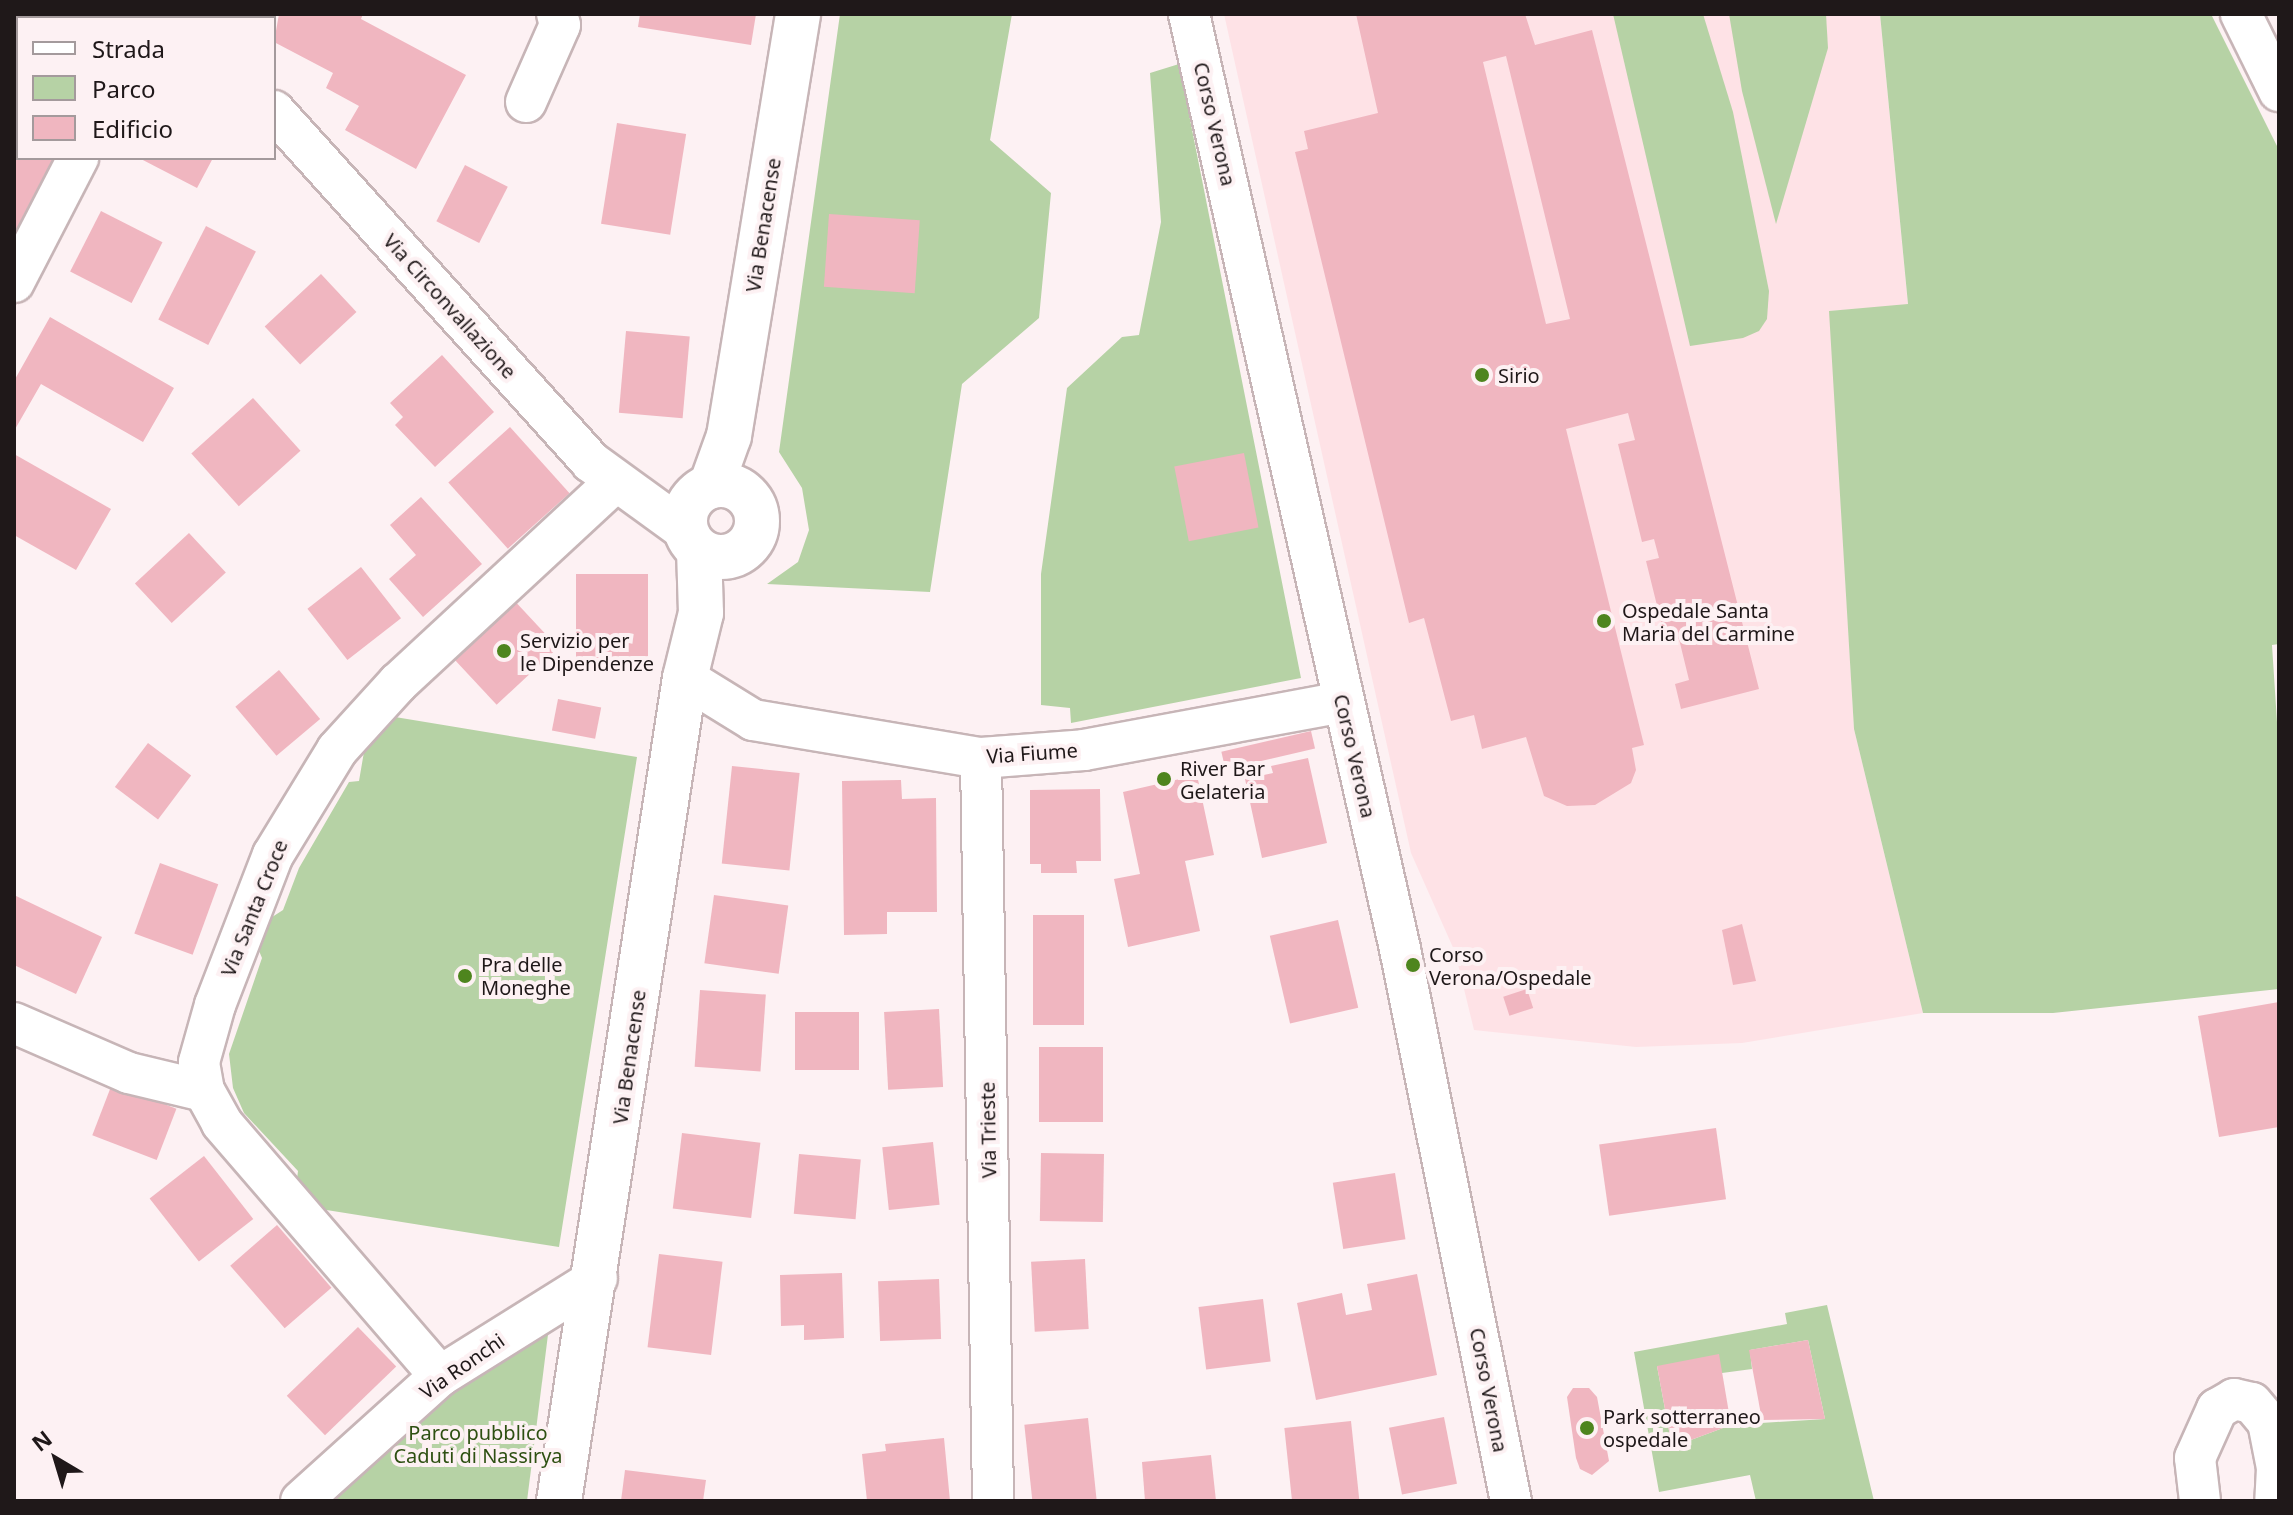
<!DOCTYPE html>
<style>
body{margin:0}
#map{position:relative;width:2293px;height:1515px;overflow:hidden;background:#fdf1f3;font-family:"Noto Sans",sans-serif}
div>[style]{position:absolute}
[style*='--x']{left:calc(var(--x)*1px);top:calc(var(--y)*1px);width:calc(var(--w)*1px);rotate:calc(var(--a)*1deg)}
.built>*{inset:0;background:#fee2e6}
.green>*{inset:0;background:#b6d2a5}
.building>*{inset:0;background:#f0b6c0;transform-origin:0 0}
.roads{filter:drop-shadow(2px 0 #c7b5b7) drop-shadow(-2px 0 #c7b5b7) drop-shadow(0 2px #c7b5b7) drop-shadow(0 -2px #c7b5b7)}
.minor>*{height:40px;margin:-20px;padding:0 20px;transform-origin:20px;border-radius:20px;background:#fff}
.major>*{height:44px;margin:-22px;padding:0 22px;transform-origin:22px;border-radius:22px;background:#fff}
.major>.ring{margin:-22px;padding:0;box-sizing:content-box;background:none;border:44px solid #fff;border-radius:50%}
.dots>*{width:22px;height:22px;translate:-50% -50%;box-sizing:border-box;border:4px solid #fdf1f3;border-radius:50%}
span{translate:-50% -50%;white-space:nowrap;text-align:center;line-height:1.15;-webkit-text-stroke:8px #fdf1f3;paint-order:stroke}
.street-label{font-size:20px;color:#1f1819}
.poi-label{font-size:20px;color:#1f1819}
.left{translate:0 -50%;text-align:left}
.park-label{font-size:20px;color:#2e5012}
.frame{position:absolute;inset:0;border:16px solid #1f1819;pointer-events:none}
.legend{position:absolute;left:16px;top:16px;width:260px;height:144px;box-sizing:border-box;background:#fdf1f3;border:2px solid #a49a9c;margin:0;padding:10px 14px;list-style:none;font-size:24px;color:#1f1819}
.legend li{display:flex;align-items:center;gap:16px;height:40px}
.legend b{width:40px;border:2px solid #a49a9c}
.north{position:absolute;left:16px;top:1419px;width:80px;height:80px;-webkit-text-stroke:6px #fdf1f3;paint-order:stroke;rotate:322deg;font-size:22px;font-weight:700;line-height:32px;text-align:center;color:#1f1819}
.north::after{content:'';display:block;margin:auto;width:28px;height:36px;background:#1f1819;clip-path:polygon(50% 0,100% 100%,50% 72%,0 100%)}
</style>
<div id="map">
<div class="built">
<i style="clip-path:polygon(1224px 14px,1880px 14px,1908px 305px,1830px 311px,1854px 729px,1923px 1013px,1742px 1043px,1636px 1047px,1474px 1030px,1455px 952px,1411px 853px)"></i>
</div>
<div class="green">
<i style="clip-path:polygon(840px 14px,1012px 14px,990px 140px,1051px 193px,1039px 318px,962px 384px,930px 592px,767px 584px,798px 562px,809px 530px,802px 488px,779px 452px)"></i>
<i style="clip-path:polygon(1613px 14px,1703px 14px,1733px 112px,1769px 291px,1767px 319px,1759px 331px,1743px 338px,1690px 346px)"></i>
<i style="clip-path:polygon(1729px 14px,1826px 14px,1828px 48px,1776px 224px,1742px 91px)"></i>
<i style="clip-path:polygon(1880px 14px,2211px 14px,2279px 150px,2279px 644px,2272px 645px,2279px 753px,2279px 989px,2053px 1013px,1923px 1013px,1854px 729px,1829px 311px,1908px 304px)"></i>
<i style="clip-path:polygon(1179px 64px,1301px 678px,1071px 723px,1070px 708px,1041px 705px,1041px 574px,1067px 388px,1122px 337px,1139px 335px,1161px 222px,1150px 73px)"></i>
<i style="clip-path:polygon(395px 717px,637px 757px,559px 1247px,314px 1208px,296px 1187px,298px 1171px,244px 1113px,233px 1088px,229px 1054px,262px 958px,257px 946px,266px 921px,283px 910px,299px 868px,349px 782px,359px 781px,365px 746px)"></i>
<i style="clip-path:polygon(evenodd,1827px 1305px,1874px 1501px,1756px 1501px,1750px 1475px,1659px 1492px,1634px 1352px,1787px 1324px,1785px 1313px,1827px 1305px,1808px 1340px,1825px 1419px,1731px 1425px,1672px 1447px,1657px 1366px,1722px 1373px,1752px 1369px,1750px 1350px,1808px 1340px)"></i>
<i style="clip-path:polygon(551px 1311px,527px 1501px,328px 1501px,509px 1342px)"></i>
</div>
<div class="building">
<i style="clip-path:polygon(14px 14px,102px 14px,18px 18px,18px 33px)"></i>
<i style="clip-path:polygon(279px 14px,363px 14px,361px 19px,466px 75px,416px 169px,345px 130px,359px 106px,326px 88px,333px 73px,274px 42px)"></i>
<i style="clip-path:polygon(640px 14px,756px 14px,751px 45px,638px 27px)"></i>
<i style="clip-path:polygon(evenodd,1356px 14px,1525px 14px,1535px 45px,1592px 30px,1759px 689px,1681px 709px,1675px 684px,1689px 680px,1679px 639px,1666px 642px,1646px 561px,1659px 558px,1654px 539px,1642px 542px,1618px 444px,1635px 440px,1628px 413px,1566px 429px,1644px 745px,1632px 748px,1636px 770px,1631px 783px,1595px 805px,1567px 806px,1544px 796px,1526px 737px,1482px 749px,1474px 715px,1451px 721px,1424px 618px,1409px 623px,1295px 152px,1308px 149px,1304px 131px,1378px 113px,1356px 14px,1506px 56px,1570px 319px,1546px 324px,1483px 62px,1506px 56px)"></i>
<i style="left:14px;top:59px;width:4px;height:60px;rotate:27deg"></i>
<i style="left:617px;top:123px;width:70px;height:102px;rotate:9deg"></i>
<i style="clip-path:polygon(14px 137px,18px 158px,55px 159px,14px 237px)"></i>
<i style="clip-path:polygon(139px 158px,213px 158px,197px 188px)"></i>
<i style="left:465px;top:165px;width:48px;height:63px;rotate:27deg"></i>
<i style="left:101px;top:211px;width:69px;height:68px;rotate:27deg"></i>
<i style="left:829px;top:214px;width:91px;height:73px;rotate:4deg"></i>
<i style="left:206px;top:226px;width:56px;height:105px;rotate:27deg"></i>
<i style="left:321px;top:274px;width:52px;height:77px;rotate:47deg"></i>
<i style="clip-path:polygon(50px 317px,174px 388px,143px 442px,41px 384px,14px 431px,14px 381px)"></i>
<i style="left:626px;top:331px;width:64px;height:82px;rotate:5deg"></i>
<i style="clip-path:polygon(442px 355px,494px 412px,435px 467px,395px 425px,403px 417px,390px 403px)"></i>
<i style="left:253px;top:398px;width:71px;height:83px;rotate:48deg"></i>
<i style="left:510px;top:427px;width:89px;height:83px;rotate:48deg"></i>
<i style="left:1244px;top:453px;width:76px;height:71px;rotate:79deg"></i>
<i style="clip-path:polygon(14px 454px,111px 509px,76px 570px,14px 535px)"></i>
<i style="clip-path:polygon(421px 497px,482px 564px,423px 617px,389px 579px,416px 555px,390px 525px)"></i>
<i style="left:189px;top:533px;width:54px;height:74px;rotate:47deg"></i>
<i style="left:361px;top:567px;width:65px;height:68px;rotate:52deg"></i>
<i style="left:576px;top:574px;width:72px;height:90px"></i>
<i style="left:511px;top:597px;width:69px;height:84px;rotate:47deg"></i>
<i style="left:279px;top:670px;width:64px;height:57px;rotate:50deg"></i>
<i style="left:558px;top:699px;width:44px;height:32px;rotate:11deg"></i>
<i style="left:1311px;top:731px;width:18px;height:92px;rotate:77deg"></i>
<i style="left:148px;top:743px;width:54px;height:55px;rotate:37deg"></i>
<i style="clip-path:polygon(1308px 758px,1327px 843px,1262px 858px,1245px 779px,1273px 773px,1271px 766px)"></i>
<i style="left:732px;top:766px;width:68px;height:98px;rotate:6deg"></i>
<i style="clip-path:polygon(1197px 775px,1214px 855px,1185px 861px,1200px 931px,1128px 947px,1114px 879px,1140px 874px,1123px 792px)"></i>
<i style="clip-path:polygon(901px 780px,902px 799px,936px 798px,937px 912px,887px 912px,887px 934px,844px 935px,842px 781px)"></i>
<i style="clip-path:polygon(1100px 789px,1101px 861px,1076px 861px,1077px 873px,1041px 873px,1041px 864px,1030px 864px,1030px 790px)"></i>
<i style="left:160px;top:863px;width:62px;height:75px;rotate:20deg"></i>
<i style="clip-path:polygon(14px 895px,102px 937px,76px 994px,14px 965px)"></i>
<i style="left:714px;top:895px;width:75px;height:69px;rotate:8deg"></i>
<i style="left:1033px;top:915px;width:51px;height:110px"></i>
<i style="left:1338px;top:920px;width:90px;height:70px;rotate:77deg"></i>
<i style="clip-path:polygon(1742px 924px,1756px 981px,1733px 985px,1722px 930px)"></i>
<i style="left:1527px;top:989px;width:20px;height:25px;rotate:72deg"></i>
<i style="left:700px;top:990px;width:66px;height:77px;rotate:4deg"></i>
<i style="clip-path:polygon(2279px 1002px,2279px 1127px,2219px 1137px,2198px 1016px)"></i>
<i style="left:939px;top:1009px;width:78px;height:55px;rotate:87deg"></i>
<i style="left:795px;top:1012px;width:64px;height:58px"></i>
<i style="left:1039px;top:1047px;width:64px;height:75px"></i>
<i style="left:112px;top:1084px;width:69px;height:55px;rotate:21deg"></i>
<i style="left:1716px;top:1128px;width:72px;height:118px;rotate:82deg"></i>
<i style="left:682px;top:1133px;width:79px;height:76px;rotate:7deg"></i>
<i style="left:933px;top:1142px;width:63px;height:51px;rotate:84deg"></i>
<i style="left:1041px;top:1153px;width:63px;height:68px;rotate:1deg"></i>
<i style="left:799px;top:1154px;width:62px;height:60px;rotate:5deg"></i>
<i style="left:204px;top:1156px;width:80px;height:69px;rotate:52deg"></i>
<i style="left:1395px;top:1173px;width:67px;height:63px;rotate:81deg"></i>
<i style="left:277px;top:1225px;width:83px;height:62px;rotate:49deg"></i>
<i style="left:659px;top:1254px;width:64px;height:94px;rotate:7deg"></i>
<i style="left:1085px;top:1259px;width:70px;height:54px;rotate:87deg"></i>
<i style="clip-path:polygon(842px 1273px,844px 1338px,804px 1340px,804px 1325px,781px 1326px,780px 1275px)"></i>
<i style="clip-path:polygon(1417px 1274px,1437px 1375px,1316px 1400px,1297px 1303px,1342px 1293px,1346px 1315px,1372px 1310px,1367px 1284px)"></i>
<i style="left:939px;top:1279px;width:60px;height:61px;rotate:88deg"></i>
<i style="left:1263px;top:1299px;width:63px;height:65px;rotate:83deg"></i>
<i style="left:358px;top:1327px;width:55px;height:99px;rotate:46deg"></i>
<i style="clip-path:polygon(1808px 1340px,1825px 1419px,1762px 1420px,1749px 1350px)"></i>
<i style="clip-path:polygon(1719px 1354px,1731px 1425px,1672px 1447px,1657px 1366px)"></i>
<i style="clip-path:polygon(1573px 1388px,1589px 1388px,1597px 1397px,1609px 1461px,1592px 1475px,1580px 1469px,1576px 1458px,1567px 1397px)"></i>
<i style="left:1444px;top:1417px;width:68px;height:56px;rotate:79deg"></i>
<i style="left:1088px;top:1418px;width:83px;height:64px;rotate:84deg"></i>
<i style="left:1351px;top:1421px;width:80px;height:67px;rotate:84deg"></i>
<i style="clip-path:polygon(944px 1438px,950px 1501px,867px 1501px,862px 1454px,886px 1451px,885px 1444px)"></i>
<i style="clip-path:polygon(1211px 1455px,1216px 1501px,1145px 1501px,1142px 1462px)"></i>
<i style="clip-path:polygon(625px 1470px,706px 1480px,703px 1501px,621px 1501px)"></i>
</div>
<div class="roads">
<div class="minor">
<i style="--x:182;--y:14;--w:6;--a:45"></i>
<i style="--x:1189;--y:14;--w:959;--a:77.28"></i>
<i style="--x:1400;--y:949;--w:563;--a:78.63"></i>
<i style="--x:2241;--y:14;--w:86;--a:63.7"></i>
<i style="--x:140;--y:18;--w:4;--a:-76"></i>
<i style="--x:526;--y:102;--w:84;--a:-66.2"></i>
<i style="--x:560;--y:25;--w:11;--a:-105"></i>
<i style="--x:274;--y:111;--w:473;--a:47.9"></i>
<i style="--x:591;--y:462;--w:117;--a:36"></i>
<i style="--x:14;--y:282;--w:140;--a:-62.7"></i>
<i style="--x:685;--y:678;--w:80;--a:31.7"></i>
<i style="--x:753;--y:720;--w:231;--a:9.5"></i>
<i style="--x:981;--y:758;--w:103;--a:-4.4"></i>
<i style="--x:1084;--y:750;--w:262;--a:-10.5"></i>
<i style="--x:981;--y:758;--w:743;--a:89.07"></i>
<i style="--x:14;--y:1023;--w:125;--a:23.5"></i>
<i style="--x:129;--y:1073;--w:77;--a:13.5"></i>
<i style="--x:440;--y:1376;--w:334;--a:-130.8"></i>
<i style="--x:222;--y:1123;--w:37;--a:-119"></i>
<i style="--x:204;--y:1091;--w:29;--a:-100"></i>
<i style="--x:199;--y:1062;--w:59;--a:-74.3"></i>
<i style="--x:215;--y:1005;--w:161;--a:-68.9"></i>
<i style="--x:273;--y:855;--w:123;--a:-58.6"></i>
<i style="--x:337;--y:750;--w:91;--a:-47.7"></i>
<i style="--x:398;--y:683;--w:294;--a:-42.8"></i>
<i style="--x:301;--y:1501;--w:187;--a:-42"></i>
<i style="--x:440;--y:1376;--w:185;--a:-32"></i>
<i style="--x:2200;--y:1501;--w:43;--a:-96.6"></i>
<i style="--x:2195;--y:1458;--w:54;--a:-65.8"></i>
<i style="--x:2217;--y:1409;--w:20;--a:-30"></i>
<i style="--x:2234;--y:1399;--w:18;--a:13"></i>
<i style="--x:2252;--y:1403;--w:25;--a:50"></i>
<i style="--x:2268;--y:1422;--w:47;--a:78.9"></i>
<i style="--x:2277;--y:1468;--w:33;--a:93"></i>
</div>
<div class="major">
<i class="ring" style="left:685px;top:485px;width:28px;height:28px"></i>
<i style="--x:711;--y:486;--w:53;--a:-70.2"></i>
<i style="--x:729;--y:436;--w:428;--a:-80.7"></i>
<i style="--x:559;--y:1501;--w:833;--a:-81.3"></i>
<i style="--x:685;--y:678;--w:67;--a:-76.2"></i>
<i style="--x:701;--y:613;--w:62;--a:-91.8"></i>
</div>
</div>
<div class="dots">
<i style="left:1482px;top:375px;background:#4e851e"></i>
<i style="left:1604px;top:621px;background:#4e851e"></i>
<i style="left:504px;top:651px;background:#4e851e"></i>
<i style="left:1164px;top:779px;background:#4e851e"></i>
<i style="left:1413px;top:965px;background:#4e851e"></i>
<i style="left:465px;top:976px;background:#4e851e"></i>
<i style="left:1587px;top:1428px;background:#4e851e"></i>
</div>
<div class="street-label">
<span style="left:1215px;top:124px;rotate:77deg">Corso Verona</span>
<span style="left:763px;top:225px;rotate:-81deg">Via Benacense</span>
<span style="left:450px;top:306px;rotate:48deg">Via Circonvallazione</span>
<span style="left:1032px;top:753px;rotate:-4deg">Via Fiume</span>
<span style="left:1355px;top:756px;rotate:77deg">Corso Verona</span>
<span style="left:254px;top:908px;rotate:-68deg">Via Santa Croce</span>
<span style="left:629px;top:1057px;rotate:-82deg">Via Benacense</span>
<span style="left:988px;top:1130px;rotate:-91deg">Via Trieste</span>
<span style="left:462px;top:1366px;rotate:-35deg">Via Ronchi</span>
<span style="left:1489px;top:1390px;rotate:79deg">Corso Verona</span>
</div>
<div class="poi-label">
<span class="left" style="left:1498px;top:375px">Sirio</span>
<span class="left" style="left:1622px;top:622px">Ospedale Santa<br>Maria del Carmine</span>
<span class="left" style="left:520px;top:652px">Servizio per<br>le Dipendenze</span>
<span class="left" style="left:1180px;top:780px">River Bar<br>Gelateria</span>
<span class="left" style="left:1429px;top:966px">Corso<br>Verona/Ospedale</span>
<span class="left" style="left:481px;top:976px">Pra delle<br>Moneghe</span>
<span class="left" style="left:1603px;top:1428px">Park sotterraneo<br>ospedale</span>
</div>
<div class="park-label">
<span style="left:478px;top:1444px">Parco pubblico<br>Caduti di Nassirya</span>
</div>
<div class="frame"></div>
<ul class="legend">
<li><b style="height:10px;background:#fff"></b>Strada</li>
<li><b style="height:22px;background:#b6d2a5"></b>Parco</li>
<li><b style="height:22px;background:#f0b6c0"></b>Edificio</li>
</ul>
<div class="north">N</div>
</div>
